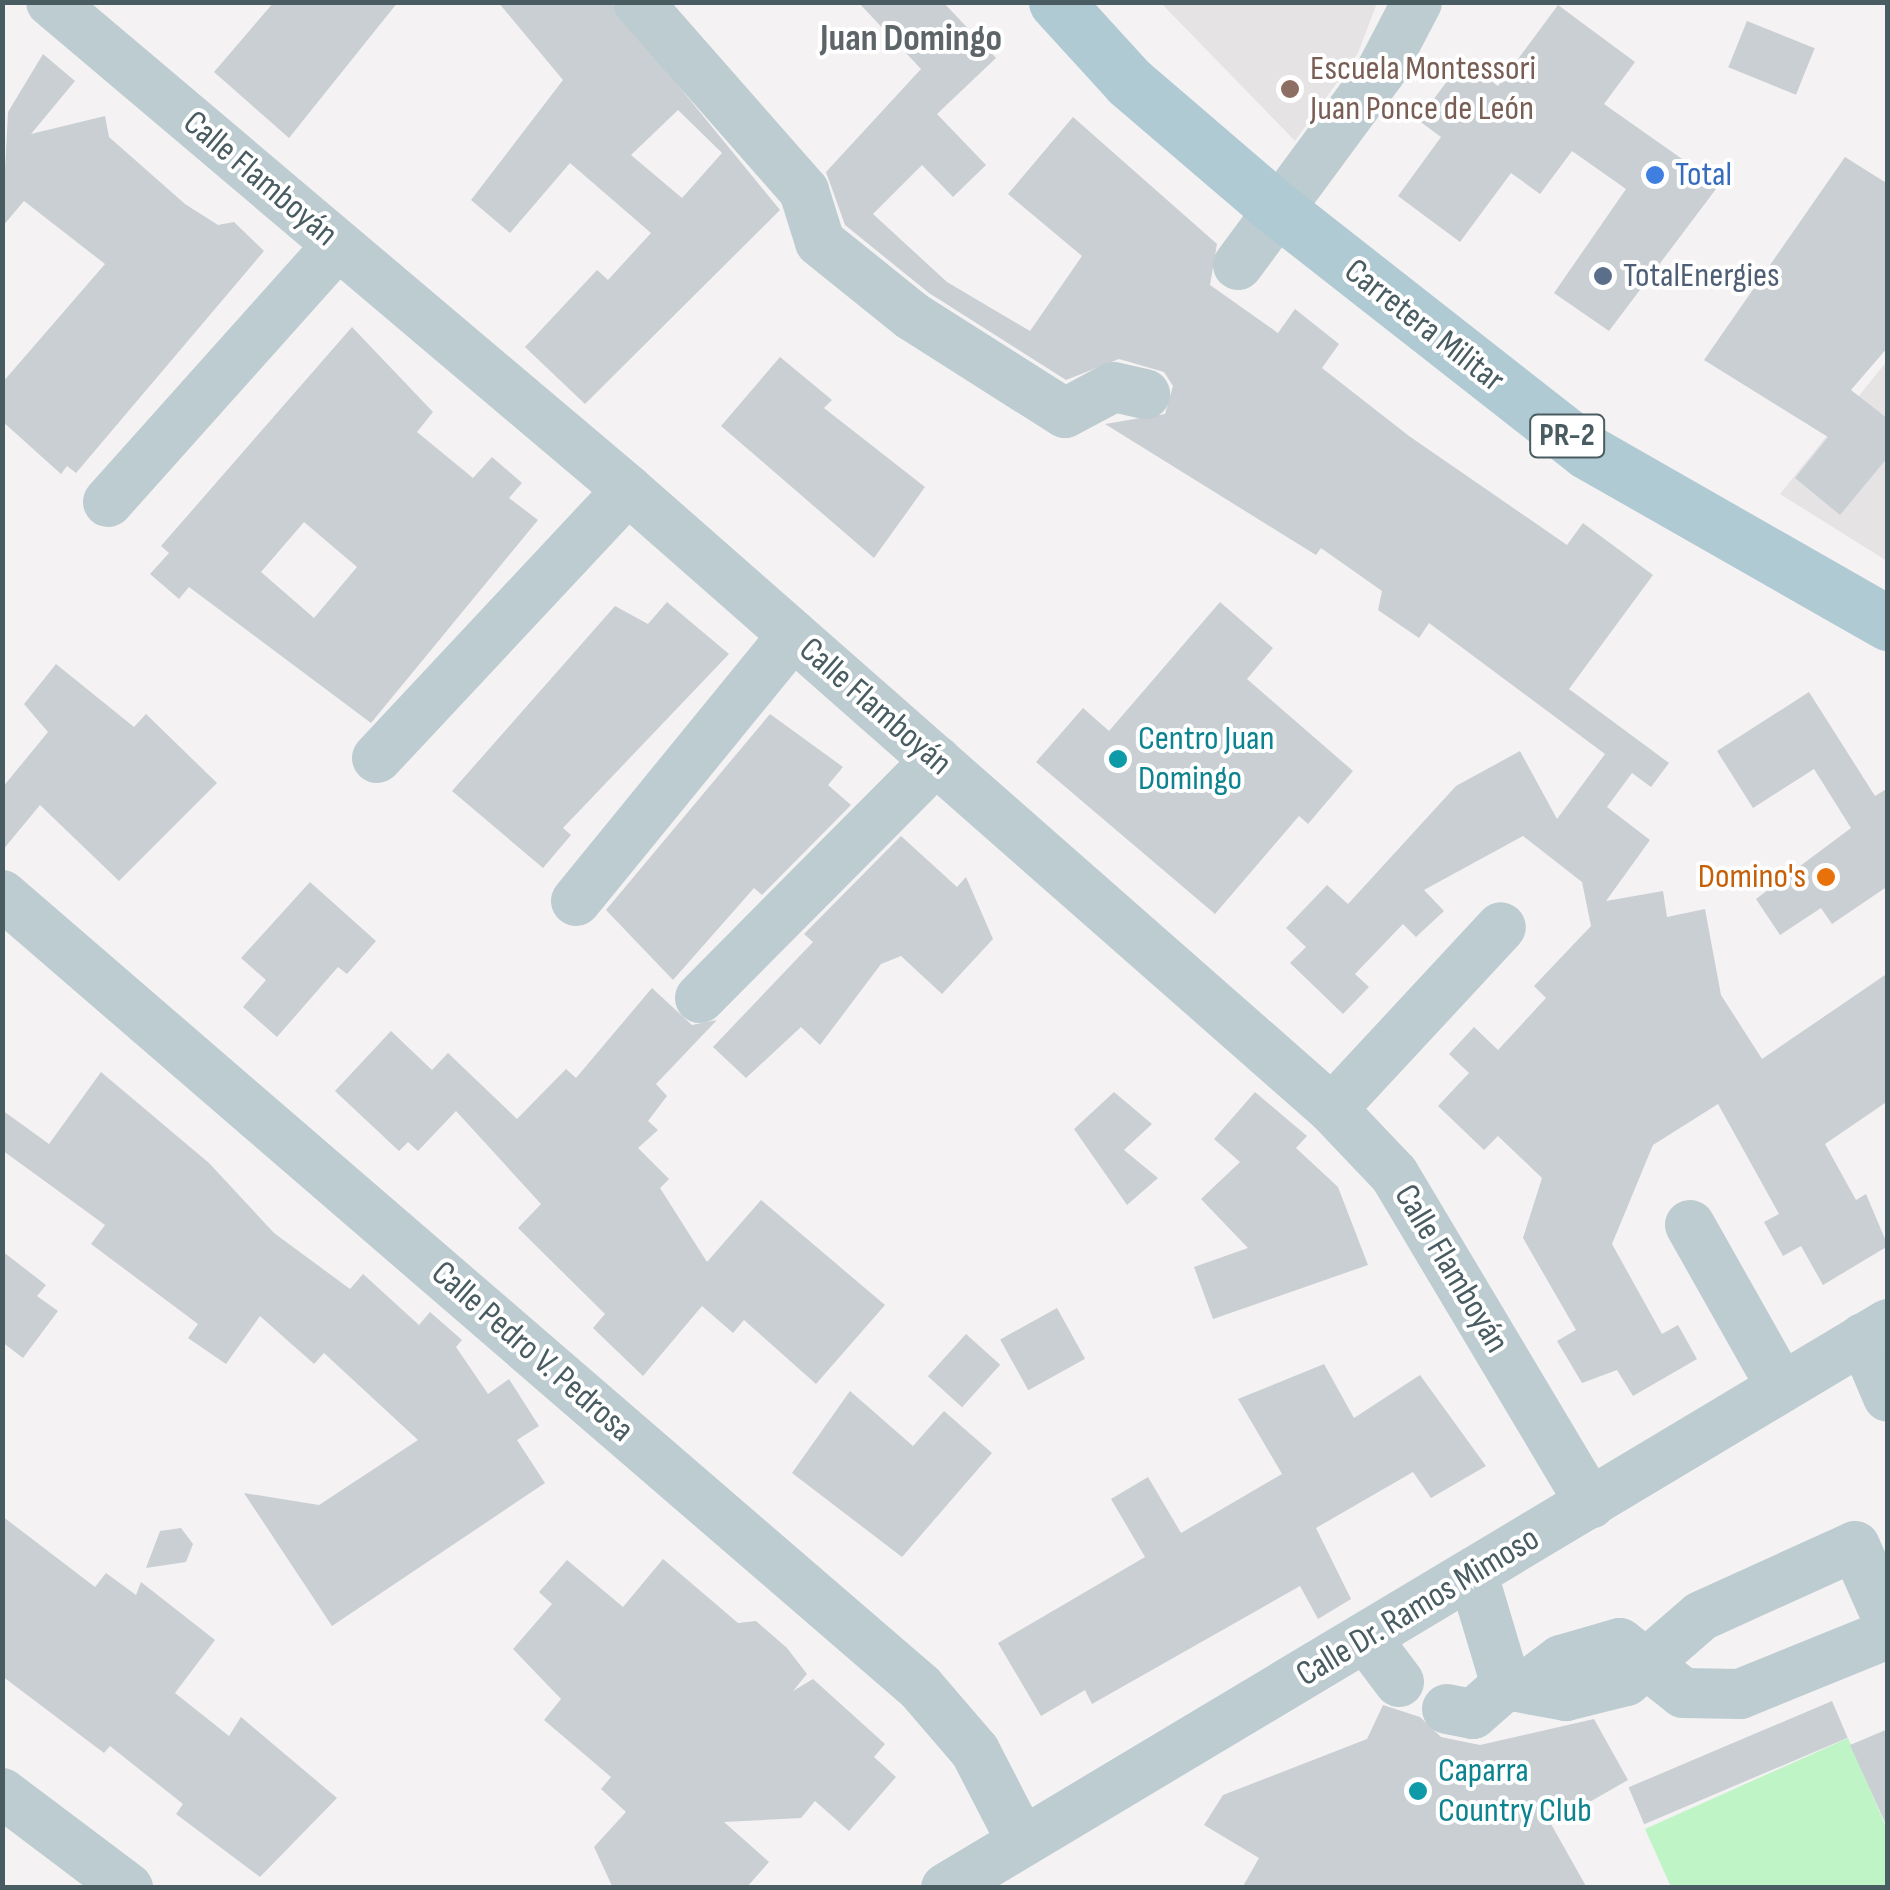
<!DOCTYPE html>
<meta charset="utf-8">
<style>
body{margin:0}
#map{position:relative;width:1890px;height:1890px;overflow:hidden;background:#f5f2f3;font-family:"Sofia Sans Condensed",sans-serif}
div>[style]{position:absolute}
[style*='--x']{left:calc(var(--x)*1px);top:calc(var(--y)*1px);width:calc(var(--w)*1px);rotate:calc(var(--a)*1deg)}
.education>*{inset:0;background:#e6e3e5}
.green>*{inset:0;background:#bff4c6}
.building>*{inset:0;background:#c9cfd2;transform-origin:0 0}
.minor>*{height:50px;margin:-25px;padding:0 25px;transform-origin:25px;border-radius:25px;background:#bcccd0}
.major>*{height:55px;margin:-27.5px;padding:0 27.5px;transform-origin:27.5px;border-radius:27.5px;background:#b0cad3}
.dots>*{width:28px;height:28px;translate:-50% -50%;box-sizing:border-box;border:5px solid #fff;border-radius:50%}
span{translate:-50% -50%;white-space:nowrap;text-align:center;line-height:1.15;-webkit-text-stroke:8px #fff;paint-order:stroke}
.shield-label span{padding:2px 8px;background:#fff;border:2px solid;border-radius:8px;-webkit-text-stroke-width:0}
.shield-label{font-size:32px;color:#485c62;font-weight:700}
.education-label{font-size:35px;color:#785e54}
.left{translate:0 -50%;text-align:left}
.shop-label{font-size:35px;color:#366cbe}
.street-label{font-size:35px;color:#485c62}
.service-label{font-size:35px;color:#4e5e75}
.culture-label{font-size:35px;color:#0d838f}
.food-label{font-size:35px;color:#c56008}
.right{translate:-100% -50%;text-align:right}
.neighbourhood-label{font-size:38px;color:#5e6568;font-weight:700}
.frame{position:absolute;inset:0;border:5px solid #485c62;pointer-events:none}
</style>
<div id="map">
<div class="education">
<i style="clip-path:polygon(1161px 3px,1377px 3px,1358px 53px,1295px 141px)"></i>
<i style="clip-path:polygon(1887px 361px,1887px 561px,1780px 494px)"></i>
</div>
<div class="green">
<i style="clip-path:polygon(1848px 1738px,1887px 1829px,1887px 1887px,1671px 1887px,1645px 1829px)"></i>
</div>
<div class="building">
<i style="clip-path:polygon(274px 2px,398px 2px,289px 138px,214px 72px)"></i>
<i style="clip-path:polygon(evenodd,498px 2px,610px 2px,780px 210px,585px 404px,525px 347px,597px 270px,608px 280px,651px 233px,570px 163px,510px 233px,471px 200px,563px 80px,498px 2px,678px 110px,722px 153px,682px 198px,631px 155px,678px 110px)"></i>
<i style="clip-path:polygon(858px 2px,943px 2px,996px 58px,937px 114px,986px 165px,953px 197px,922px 165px,873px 214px,947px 282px,1030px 331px,1082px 256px,1008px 194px,1073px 117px,1217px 244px,1210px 285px,1278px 333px,1295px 309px,1339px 344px,1322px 368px,1409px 436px,1567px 545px,1583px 523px,1653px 575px,1569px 689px,1669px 763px,1651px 787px,1632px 773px,1607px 807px,1650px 840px,1606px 901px,1663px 891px,1667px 917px,1705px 909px,1721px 995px,1762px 1059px,1888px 973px,1888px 1101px,1825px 1144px,1856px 1200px,1866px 1194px,1888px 1246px,1823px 1285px,1801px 1246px,1783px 1256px,1764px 1222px,1779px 1214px,1718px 1104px,1653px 1145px,1612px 1244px,1662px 1334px,1678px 1325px,1697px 1359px,1633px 1396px,1617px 1370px,1582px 1383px,1557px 1341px,1576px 1330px,1523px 1238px,1542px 1178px,1498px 1136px,1484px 1150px,1438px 1106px,1469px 1073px,1449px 1054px,1474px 1027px,1498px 1050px,1546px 998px,1534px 986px,1591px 926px,1582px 882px,1523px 836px,1424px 890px,1444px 911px,1416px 937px,1403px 924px,1355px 974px,1369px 987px,1343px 1014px,1290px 963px,1306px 947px,1286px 928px,1327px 885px,1348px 904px,1456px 786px,1520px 751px,1557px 819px,1605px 754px,1429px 623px,1419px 638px,1378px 610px,1382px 591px,1321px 548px,1316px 555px,1105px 424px,1165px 414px,1173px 386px,1164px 372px,1119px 359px,1066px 380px,929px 293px,845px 225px,826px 172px,921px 69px)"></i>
<i style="clip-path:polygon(1558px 5px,1635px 62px,1604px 104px,1719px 185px,1609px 331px,1554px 293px,1626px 189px,1572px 151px,1540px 194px,1511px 173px,1460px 242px,1398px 196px,1441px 137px,1418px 120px,1463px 60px,1498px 86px)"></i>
<i style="left:1747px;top:21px;width:73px;height:50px;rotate:22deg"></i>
<i style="clip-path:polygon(43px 54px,75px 81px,31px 134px,105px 116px,109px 137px,185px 204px,218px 225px,234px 222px,264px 251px,76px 473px,67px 466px,61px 474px,2px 421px,2px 383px,105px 264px,24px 201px,2px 227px,8px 112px)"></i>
<i style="clip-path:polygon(1845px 157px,1888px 184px,1888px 347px,1851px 390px,1888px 419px,1888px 457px,1840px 515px,1795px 478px,1828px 437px,1704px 360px)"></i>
<i style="clip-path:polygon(evenodd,352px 327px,433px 412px,417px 432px,473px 478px,492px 457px,522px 483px,509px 498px,538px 520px,371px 723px,189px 587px,179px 599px,150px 574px,169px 553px,161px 546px,352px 327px,304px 522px,357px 567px,314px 618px,261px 572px,304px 522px)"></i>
<i style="clip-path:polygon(780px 357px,832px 400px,824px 408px,925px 487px,874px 558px,721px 426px)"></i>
<i style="clip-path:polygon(667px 602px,729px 654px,563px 828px,571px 835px,543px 868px,452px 791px,615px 606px,648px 624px)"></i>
<i style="clip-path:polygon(1220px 602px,1273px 648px,1247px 679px,1353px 771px,1308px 824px,1299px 816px,1215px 914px,1036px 762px,1083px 708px,1109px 731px)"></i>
<i style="clip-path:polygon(56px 664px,134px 727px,146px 714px,217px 783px,119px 881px,40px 805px,2px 851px,2px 788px,48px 732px,24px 704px)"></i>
<i style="clip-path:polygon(1809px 692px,1875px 796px,1888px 788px,1888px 886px,1832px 924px,1821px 908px,1780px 935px,1756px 899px,1851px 828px,1814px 769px,1753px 808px,1717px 751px)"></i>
<i style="clip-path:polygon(770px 714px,843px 767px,828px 785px,851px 805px,762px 895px,754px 888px,673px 980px,606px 910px)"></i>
<i style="clip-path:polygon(901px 836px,957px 887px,966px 877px,993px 939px,942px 994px,901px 956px,881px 964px,820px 1045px,801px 1027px,746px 1078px,713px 1047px,813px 942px,804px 934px)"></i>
<i style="clip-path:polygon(310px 882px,376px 941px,347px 974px,338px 967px,277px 1037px,243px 1007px,266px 980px,241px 958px)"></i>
<i style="clip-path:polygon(652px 988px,692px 1025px,717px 1020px,656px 1084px,667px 1096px,648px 1121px,658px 1130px,638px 1148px,669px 1179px,660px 1188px,707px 1262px,761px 1200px,885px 1305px,816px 1384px,744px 1320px,733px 1333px,702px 1306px,643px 1376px,593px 1328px,605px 1314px,518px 1228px,541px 1204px,456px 1111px,418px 1151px,408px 1142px,399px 1151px,335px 1091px,391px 1031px,432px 1070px,448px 1053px,517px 1119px,566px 1069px,576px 1078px)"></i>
<i style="clip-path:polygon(101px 1072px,209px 1163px,274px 1233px,350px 1289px,363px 1274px,419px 1325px,430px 1312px,462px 1340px,456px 1347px,488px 1394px,509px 1379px,539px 1426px,517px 1440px,545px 1483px,332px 1626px,244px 1493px,319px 1505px,418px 1440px,324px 1353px,314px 1364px,260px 1316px,226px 1364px,188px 1338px,198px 1324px,91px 1244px,105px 1225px,2px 1150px,2px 1110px,49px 1144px)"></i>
<i style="clip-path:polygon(1114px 1092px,1152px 1124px,1124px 1150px,1158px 1178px,1127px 1205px,1074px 1129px)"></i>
<i style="clip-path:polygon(1255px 1092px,1307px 1136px,1296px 1148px,1338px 1187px,1368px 1265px,1213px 1319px,1194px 1267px,1248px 1248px,1201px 1199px,1240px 1162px,1214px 1139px)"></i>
<i style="clip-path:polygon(2px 1251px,46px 1285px,37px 1296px,58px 1311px,23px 1358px,2px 1342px)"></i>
<i style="left:1057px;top:1308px;width:58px;height:65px;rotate:61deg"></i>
<i style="left:966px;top:1334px;width:46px;height:57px;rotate:42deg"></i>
<i style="clip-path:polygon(1324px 1364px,1354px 1418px,1420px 1375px,1486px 1466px,1431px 1498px,1413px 1472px,1316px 1528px,1351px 1599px,1318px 1619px,1300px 1586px,1092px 1704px,1085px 1690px,1041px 1716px,998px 1643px,1145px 1557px,1111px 1499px,1148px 1477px,1181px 1533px,1282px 1474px,1238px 1399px)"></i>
<i style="clip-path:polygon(850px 1391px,913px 1446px,944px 1411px,992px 1453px,902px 1557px,792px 1473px)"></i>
<i style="clip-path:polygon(2px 1516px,95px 1587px,106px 1573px,136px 1595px,141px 1582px,215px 1640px,175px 1693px,229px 1736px,241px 1717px,337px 1798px,260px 1877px,176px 1814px,183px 1804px,110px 1746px,104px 1753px,2px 1676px)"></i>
<i style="clip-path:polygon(181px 1528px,193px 1544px,186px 1562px,146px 1568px,160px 1531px)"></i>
<i style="clip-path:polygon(663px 1559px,738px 1623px,756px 1621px,787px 1648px,807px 1674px,793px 1691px,813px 1679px,885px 1744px,874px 1757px,896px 1777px,849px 1831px,815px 1801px,801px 1818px,724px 1822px,769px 1862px,746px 1888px,613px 1888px,594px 1847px,626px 1812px,601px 1789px,611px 1777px,544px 1720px,561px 1699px,513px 1649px,552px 1604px,539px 1592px,567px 1560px,623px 1607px)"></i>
<i style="left:1832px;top:1701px;width:40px;height:221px;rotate:67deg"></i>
<i style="clip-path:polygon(1383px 1705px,1420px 1717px,1441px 1737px,1480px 1745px,1594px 1719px,1628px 1780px,1551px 1824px,1587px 1888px,1242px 1888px,1259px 1858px,1204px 1825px,1223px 1795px,1367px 1739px)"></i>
<i style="clip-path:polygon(1888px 1729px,1888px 1829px,1850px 1745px)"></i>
</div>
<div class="minor">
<i style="--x:51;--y:2;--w:756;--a:40.22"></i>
<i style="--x:628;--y:490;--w:937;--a:41.32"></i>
<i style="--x:1332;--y:1109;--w:90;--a:46.4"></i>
<i style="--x:1394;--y:1174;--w:384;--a:59.2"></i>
<i style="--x:638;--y:2;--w:252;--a:48.7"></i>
<i style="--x:804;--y:191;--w:53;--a:72.6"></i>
<i style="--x:820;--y:242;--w:118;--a:38.8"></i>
<i style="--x:912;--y:316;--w:181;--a:32.4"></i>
<i style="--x:1065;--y:413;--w:55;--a:-28"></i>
<i style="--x:1114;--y:387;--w:32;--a:13"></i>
<i style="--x:1238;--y:265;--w:241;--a:-53.6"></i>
<i style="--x:1381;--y:71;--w:78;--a:-62.4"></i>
<i style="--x:108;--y:502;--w:345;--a:-48.2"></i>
<i style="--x:377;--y:758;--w:367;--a:-46.9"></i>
<i style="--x:2;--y:895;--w:1212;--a:40.79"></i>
<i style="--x:920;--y:1687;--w:84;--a:49.3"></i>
<i style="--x:975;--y:1751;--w:102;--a:62.7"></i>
<i style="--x:576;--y:901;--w:343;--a:-50.8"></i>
<i style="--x:700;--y:998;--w:335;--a:-45.2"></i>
<i style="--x:1332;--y:1109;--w:248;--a:-47.1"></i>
<i style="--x:1690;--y:1225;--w:184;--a:60.6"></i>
<i style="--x:1863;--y:1338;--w:64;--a:67"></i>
<i style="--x:1473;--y:1575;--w:115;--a:73.3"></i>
<i style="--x:1366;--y:1638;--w:55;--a:53.1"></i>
<i style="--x:1529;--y:1684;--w:40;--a:-37"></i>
<i style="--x:1561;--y:1660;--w:61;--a:-16.1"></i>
<i style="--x:1620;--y:1643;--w:80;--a:38.4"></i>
<i style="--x:1683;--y:1693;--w:57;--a:1"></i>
<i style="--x:1740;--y:1694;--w:160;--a:-22.1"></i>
<i style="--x:1447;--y:1709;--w:26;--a:11"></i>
<i style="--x:1473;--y:1714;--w:44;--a:-41.3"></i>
<i style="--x:1506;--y:1685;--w:61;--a:10.4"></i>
<i style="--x:1566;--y:1696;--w:62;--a:-14"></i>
<i style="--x:1626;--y:1681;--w:99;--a:-40.9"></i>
<i style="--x:1701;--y:1616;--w:169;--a:-24.4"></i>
<i style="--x:1855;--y:1546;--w:81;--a:66"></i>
<i style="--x:2;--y:1793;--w:158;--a:37"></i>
<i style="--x:946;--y:1888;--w:1098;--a:-30.91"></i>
</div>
<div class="major">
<i style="--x:1056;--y:2;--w:108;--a:47.6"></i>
<i style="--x:1129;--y:82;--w:192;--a:40.6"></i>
<i style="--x:1275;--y:207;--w:395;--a:38.1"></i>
<i style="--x:1586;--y:451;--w:348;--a:29.7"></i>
</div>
<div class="dots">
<i style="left:1290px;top:89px;background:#8d6e63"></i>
<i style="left:1655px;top:175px;background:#3f7fe0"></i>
<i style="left:1603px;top:276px;background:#5c6f8a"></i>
<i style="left:1118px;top:759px;background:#0f9aa8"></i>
<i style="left:1826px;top:877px;background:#e8710a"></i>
<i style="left:1418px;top:1791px;background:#0f9aa8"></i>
</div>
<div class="shield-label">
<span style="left:1567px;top:436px">PR-2</span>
</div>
<div class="education-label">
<span class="left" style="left:1310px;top:89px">Escuela Montessori<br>Juan Ponce de León</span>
</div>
<div class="shop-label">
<span class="left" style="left:1675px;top:175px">Total</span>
</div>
<div class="street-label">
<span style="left:260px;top:179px;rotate:40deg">Calle Flamboyán</span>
<span style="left:1424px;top:326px;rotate:38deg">Carretera Militar</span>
<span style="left:875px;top:707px;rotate:41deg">Calle Flamboyán</span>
<span style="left:1451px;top:1269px;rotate:59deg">Calle Flamboyán</span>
<span style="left:532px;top:1352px;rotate:41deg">Calle Pedro V. Pedrosa</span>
<span style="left:1418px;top:1607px;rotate:-31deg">Calle Dr. Ramos Mimoso</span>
</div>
<div class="service-label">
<span class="left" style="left:1623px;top:276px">TotalEnergies</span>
</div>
<div class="culture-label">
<span class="left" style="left:1138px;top:759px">Centro Juan<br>Domingo</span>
<span class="left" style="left:1438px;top:1791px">Caparra<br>Country Club</span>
</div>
<div class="food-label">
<span class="right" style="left:1806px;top:877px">Domino's</span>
</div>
<div class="neighbourhood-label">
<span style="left:911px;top:39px">Juan Domingo</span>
</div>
<div class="frame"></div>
</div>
